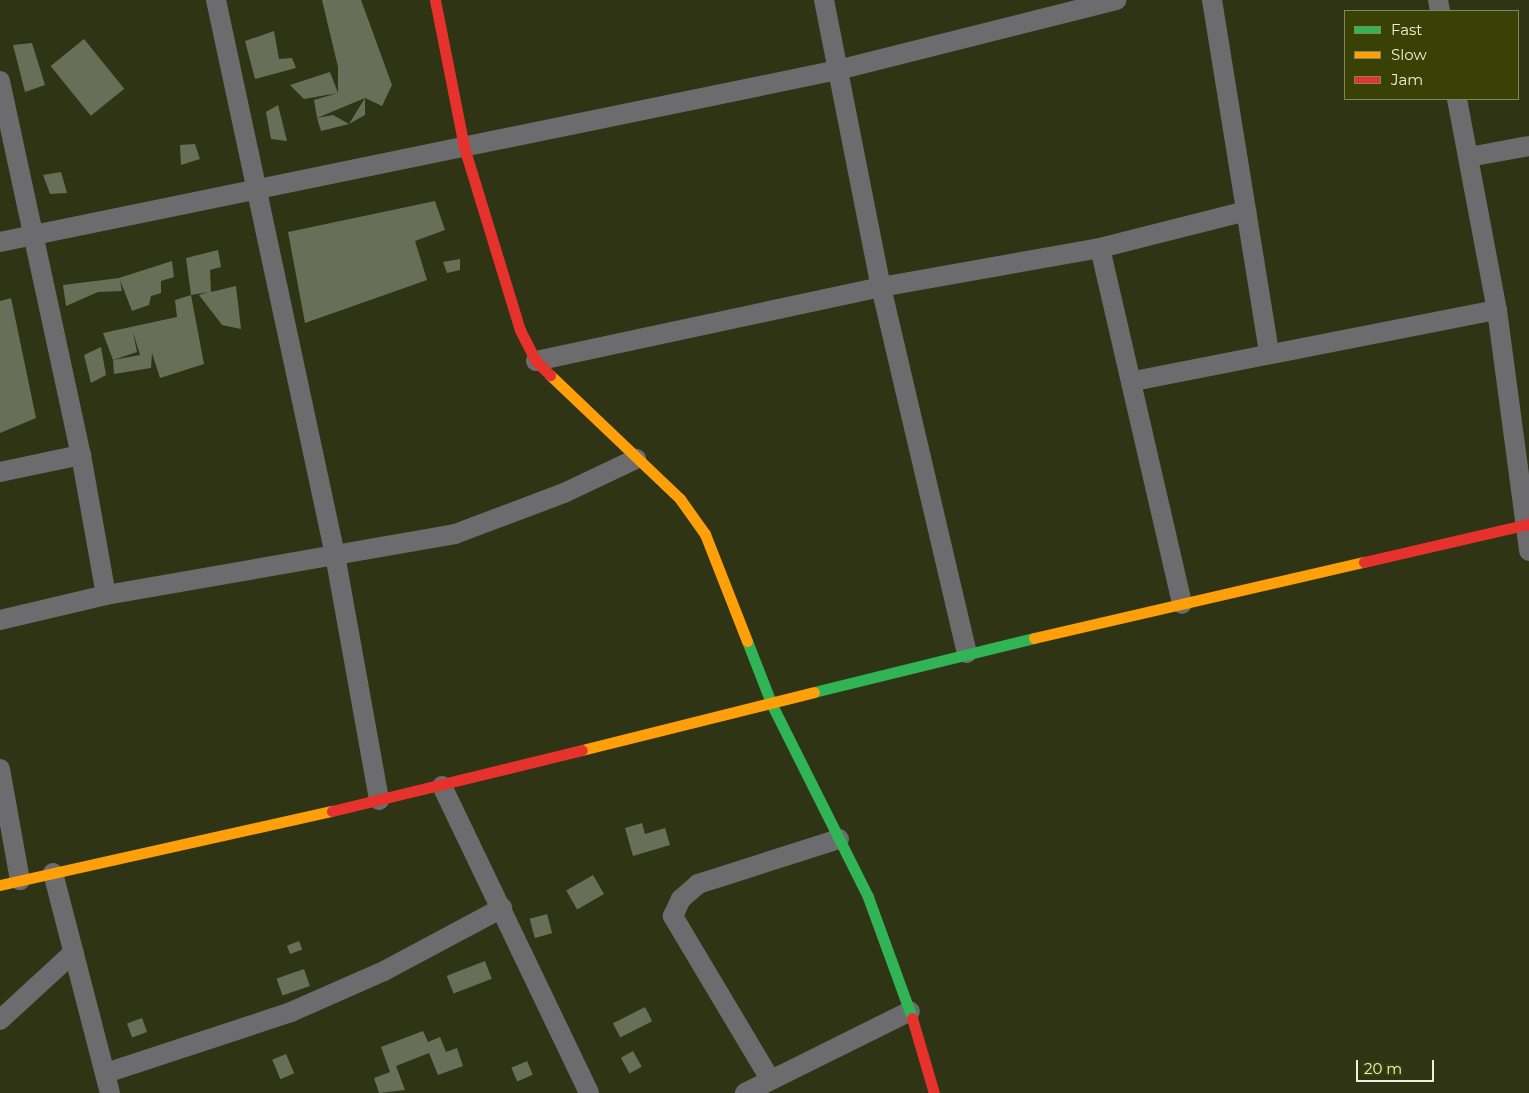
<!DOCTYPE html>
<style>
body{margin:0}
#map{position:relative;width:1529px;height:1093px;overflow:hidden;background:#2f3414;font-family:Montserrat,sans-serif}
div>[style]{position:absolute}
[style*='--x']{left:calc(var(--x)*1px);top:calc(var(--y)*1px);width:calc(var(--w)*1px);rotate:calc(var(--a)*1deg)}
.building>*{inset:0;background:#676f58;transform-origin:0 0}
.street>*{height:20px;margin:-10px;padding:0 10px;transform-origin:10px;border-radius:10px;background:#6c6b6d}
.fast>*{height:11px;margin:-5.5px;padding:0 5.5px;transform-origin:5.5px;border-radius:5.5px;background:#30b455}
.slow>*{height:11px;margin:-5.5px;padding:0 5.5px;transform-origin:5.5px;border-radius:5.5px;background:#ff9f0a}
.jam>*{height:11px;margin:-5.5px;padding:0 5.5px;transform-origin:5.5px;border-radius:5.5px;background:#e5322d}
span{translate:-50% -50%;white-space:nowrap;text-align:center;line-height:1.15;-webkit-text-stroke:5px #394107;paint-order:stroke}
.legend{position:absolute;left:1344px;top:10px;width:175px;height:90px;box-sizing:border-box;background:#394107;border:1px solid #808759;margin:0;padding:6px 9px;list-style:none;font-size:15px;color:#ebf1d4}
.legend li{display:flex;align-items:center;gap:10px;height:25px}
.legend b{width:25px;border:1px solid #808759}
.scale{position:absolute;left:1356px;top:1060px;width:78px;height:22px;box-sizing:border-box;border:2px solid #ebf1d4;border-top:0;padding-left:6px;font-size:15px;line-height:18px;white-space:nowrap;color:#ebf1d4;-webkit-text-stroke:4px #394107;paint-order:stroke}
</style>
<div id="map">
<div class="building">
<i style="clip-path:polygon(322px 0,361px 0,392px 85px,382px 106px,365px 98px,317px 118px,314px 100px,338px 93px,304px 99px,290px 85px,330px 72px,338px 93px,338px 67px)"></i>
<i style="clip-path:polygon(274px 31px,279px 59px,292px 58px,296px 68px,255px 79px,245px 41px)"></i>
<i style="left:84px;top:39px;width:64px;height:43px;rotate:51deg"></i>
<i style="clip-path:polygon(32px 43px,45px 85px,25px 92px,13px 45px)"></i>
<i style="clip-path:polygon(365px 98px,365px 115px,349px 124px)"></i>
<i style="clip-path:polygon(278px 105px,287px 141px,271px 139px,266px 112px)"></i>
<i style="clip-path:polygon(333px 115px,349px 124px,321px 131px,317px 118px)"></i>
<i style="clip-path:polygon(195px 144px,200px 159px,181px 165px,180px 145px)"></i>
<i style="clip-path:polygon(61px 172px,67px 193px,50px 194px,43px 175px)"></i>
<i style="clip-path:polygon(435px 201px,445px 230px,415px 241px,427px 280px,305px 323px,288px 232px)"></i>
<i style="clip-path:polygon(218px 250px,221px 267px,210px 270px,211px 292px,236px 286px,241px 329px,222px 325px,199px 295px,209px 292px,191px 295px,186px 258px)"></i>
<i style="clip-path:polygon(460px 259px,460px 270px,447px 273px,443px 262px)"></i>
<i style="clip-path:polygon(172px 261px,174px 277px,161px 281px,161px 293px,151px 296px,149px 305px,132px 311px,120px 280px,122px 291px,98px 292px,66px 306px,63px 285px,119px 278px)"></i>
<i style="clip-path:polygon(191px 295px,204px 364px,160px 378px,152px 353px,151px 368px,114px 374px,113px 360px,140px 355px,133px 332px,137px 352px,113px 360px,103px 333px,177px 317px,175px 300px)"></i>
<i style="clip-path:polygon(11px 298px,36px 418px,0 433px,0 301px)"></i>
<i style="clip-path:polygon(101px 347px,106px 375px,91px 383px,84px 355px)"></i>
<i style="clip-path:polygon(642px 823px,645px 834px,665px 828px,670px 845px,633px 856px,625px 828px)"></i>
<i style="left:593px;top:875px;width:22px;height:31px;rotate:60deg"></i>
<i style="left:547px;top:914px;width:20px;height:18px;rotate:75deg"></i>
<i style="left:299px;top:941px;width:9px;height:13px;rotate:69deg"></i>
<i style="left:485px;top:961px;width:19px;height:41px;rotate:69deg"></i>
<i style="left:304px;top:969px;width:18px;height:29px;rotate:71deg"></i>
<i style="left:645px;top:1007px;width:16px;height:36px;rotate:63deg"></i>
<i style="left:142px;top:1018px;width:15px;height:16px;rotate:70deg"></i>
<i style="clip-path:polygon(423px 1031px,428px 1042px,440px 1037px,446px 1052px,457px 1048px,463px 1066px,438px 1075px,429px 1053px,396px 1066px,405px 1090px,379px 1093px,374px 1078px,390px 1072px,381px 1047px)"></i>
<i style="left:633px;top:1051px;width:18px;height:14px;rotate:61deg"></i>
<i style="left:286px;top:1054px;width:21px;height:15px;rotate:67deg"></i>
<i style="left:527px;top:1061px;width:15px;height:17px;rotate:67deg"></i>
</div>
<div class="street">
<i style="--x:216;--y:0;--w:568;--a:77.9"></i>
<i style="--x:335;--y:555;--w:249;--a:79.8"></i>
<i style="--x:824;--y:0;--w:293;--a:78.8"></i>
<i style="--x:881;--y:287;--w:376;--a:76.8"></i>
<i style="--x:1212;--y:0;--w:358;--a:80.8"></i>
<i style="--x:1438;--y:0;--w:11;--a:80"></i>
<i style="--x:0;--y:81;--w:383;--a:77.8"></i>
<i style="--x:81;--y:455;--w:142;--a:79.9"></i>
<i style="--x:1457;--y:99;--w:215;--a:79.3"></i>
<i style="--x:1497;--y:310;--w:243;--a:82.4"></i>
<i style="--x:1469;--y:157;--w:61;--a:-10.4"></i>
<i style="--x:0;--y:242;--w:855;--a:-11.6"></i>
<i style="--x:838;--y:70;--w:287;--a:-14.1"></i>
<i style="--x:1100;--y:248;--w:365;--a:77"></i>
<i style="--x:536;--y:361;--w:353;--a:-12.1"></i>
<i style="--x:881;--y:287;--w:222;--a:-10.1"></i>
<i style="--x:1100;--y:248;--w:151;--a:-14.2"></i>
<i style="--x:1134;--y:381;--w:370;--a:-11.1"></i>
<i style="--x:0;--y:472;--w:83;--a:-11.9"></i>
<i style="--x:0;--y:620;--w:109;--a:-13.3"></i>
<i style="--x:106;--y:595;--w:354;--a:-9.9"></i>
<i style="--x:455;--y:534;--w:116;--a:-20.6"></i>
<i style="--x:564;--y:493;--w:80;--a:-25.3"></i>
<i style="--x:0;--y:769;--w:113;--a:79.8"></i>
<i style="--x:442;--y:786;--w:340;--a:64.4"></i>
<i style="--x:53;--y:873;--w:227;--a:75.5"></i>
<i style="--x:0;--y:1020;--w:100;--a:-42.6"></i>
<i style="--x:106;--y:1073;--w:195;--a:-18.2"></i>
<i style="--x:291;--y:1012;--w:102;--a:-23.8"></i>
<i style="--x:384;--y:971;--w:134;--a:-28.1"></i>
<i style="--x:770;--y:1079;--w:190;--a:-120.8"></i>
<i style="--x:673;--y:916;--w:19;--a:-65"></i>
<i style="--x:681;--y:899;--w:23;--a:-41"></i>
<i style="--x:698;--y:884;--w:148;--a:-17.7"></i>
<i style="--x:745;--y:1093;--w:184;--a:-26.4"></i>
</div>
<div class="fast">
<i style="--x:747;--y:641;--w:69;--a:68.7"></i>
<i style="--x:772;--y:705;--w:215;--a:63.4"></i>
<i style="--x:868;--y:897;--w:129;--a:70"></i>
<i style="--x:814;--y:692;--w:227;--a:-13.8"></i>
</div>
<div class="slow">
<i style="--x:550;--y:375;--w:180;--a:43.6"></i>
<i style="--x:680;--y:499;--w:43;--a:54.5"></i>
<i style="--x:705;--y:534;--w:115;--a:68.6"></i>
<i style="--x:1034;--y:638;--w:339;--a:-13"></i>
<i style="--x:582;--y:750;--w:239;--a:-14"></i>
<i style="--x:0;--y:885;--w:340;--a:-12.6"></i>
</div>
<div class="jam">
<i style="--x:435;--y:0;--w:150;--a:78.8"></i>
<i style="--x:464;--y:147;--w:191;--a:73"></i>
<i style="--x:520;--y:330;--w:35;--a:63"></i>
<i style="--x:536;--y:361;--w:20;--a:45"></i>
<i style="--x:1364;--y:562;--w:169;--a:-13"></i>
<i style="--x:332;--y:811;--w:257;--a:-13.7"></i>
<i style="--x:912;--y:1018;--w:78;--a:73.7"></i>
</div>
<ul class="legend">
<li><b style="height:6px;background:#30b455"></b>Fast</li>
<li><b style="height:6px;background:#ff9f0a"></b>Slow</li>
<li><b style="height:6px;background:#e5322d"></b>Jam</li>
</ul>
<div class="scale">20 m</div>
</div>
